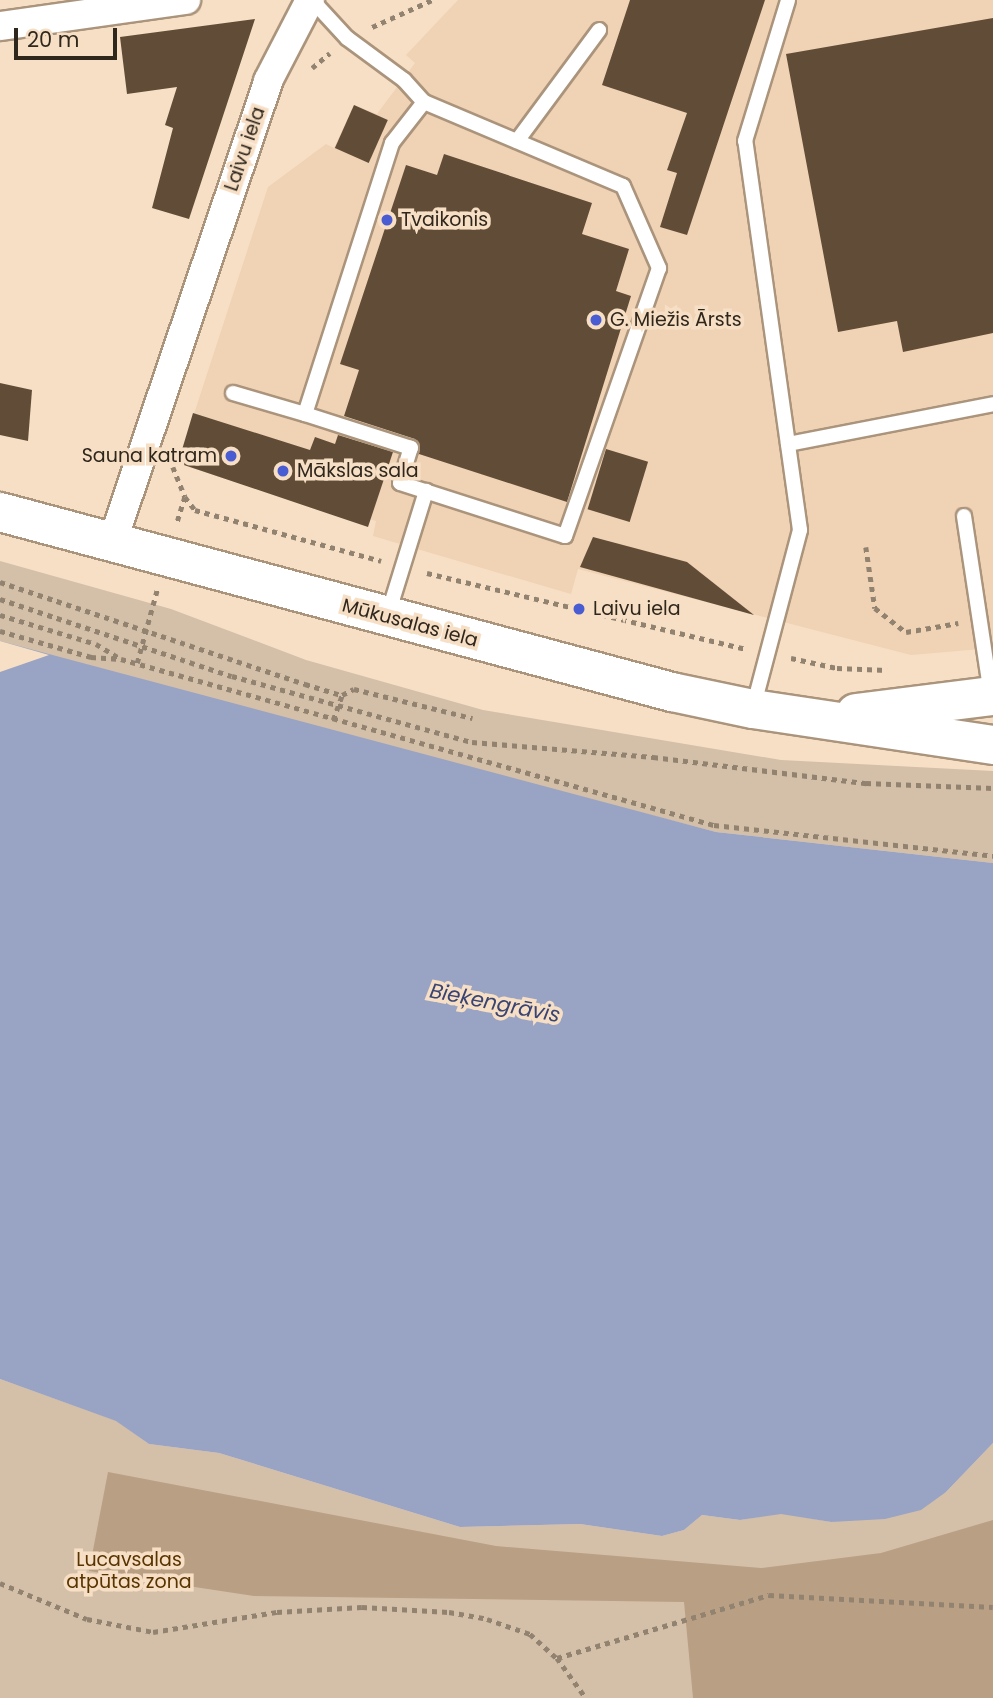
<!DOCTYPE html>
<meta charset="utf-8">
<style>
body{margin:0}
#map{position:relative;width:993px;height:1698px;overflow:hidden;background:#f7dfc5;font-family:Poppins,sans-serif}
div>[style]{position:absolute}
[style*='--x']{left:calc(var(--x)*1px);top:calc(var(--y)*1px);width:calc(var(--w)*1px);rotate:calc(var(--a)*1deg)}
.built>*{inset:0;background:#f0d2b4}
.green>*{inset:0;background:#d4bfa8}
.forest>*{inset:0;background:#b99f83}
.water>*{inset:0;background:#99a3c4}
.pier>*{inset:0;background:#f7dfc5}
.building>*{inset:0;background:#614d37;transform-origin:0 0}
.path>*{height:4.5px;margin-top:-2.25px;transform-origin:0;background:repeating-linear-gradient(90deg,#928270 0 5px,transparent 0 10px)}
.roads{filter:drop-shadow(2px 0 #ab947c) drop-shadow(-2px 0 #ab947c) drop-shadow(0 2px #ab947c) drop-shadow(0 -2px #ab947c)}
.service>*{height:14px;margin:-7px;padding:0 7px;transform-origin:7px;border-radius:7px;background:#fff}
.minor>*{height:28px;margin:-14px;padding:0 14px;transform-origin:14px;border-radius:14px;background:#fff}
.secondary>*{height:38px;margin:-19px;padding:0 19px;transform-origin:19px;border-radius:19px;background:#fff}
.dots>*{width:19px;height:19px;translate:-50% -50%;box-sizing:border-box;border:4px solid #f7dfc5;border-radius:50%}
span{translate:-50% -50%;white-space:nowrap;text-align:center;line-height:1.15;-webkit-text-stroke:7px #f7dfc5;paint-order:stroke}
.street-label{font-size:19px;color:#2f261c}
.poi-label{font-size:19px;color:#2f261c}
.left{translate:0 -50%;text-align:left}
.right{translate:-100% -50%;text-align:right}
.park-label{font-size:19px;color:#583400}
.water-label{font-size:21px;color:#394472;font-style:italic}
.scale{position:absolute;left:14px;top:28px;width:103px;height:32px;box-sizing:border-box;border:4px solid #2f261c;border-top:0;padding-left:9px;font-size:21px;line-height:24px;white-space:nowrap;color:#2f261c;-webkit-text-stroke:5px #f7dfc5;paint-order:stroke}
</style>
<div id="map">
<div class="built">
<i style="clip-path:polygon(458px 0,993px 0,993px 648px,911px 655px,578px 569px,571px 594px,373px 536px,376px 521px,370px 519px,367px 526px,178px 463px,268px 187px,326px 144px,334px 148px,354px 105px,377px 114px,415px 63px,406px 55px)"></i>
</div>
<div class="green">
<i style="clip-path:polygon(0 561px,171px 609px,306px 660px,483px 710px,781px 760px,993px 771px,993px 863px,716px 832px,488px 773px,0 672px)"></i>
<i style="clip-path:polygon(0 1379px,117px 1421px,149px 1444px,219px 1453px,460px 1527px,580px 1524px,662px 1536px,684px 1530px,702px 1515px,740px 1520px,781px 1513px,831px 1522px,946px 1492px,993px 1443px,993px 1698px,0 1698px)"></i>
</div>
<div class="forest">
<i style="clip-path:polygon(108px 1472px,496px 1546px,761px 1568px,881px 1553px,993px 1520px,993px 1698px,693px 1698px,684px 1602px,254px 1596px,89px 1571px)"></i>
</div>
<div class="water">
<i style="clip-path:polygon(0 641px,716px 832px,993px 863px,993px 1443px,946px 1492px,921px 1510px,885px 1519px,831px 1522px,781px 1514px,740px 1520px,702px 1515px,684px 1530px,662px 1536px,580px 1524px,460px 1527px,219px 1453px,149px 1444px,116px 1421px,0 1379px)"></i>
</div>
<div class="pier">
<i style="clip-path:polygon(0 641px,49px 655px,0 672px)"></i>
</div>
<div class="building">
<i style="clip-path:polygon(630px 0,765px 0,687px 235px,660px 227px,677px 173px,667px 170px,687px 113px,602px 85px)"></i>
<i style="clip-path:polygon(993px 18px,993px 333px,903px 352px,897px 321px,838px 332px,786px 54px)"></i>
<i style="clip-path:polygon(255px 19px,189px 219px,152px 208px,173px 128px,165px 125px,177px 87px,127px 94px,120px 37px)"></i>
<i style="left:354px;top:105px;width:37px;height:47px;rotate:24deg"></i>
<i style="clip-path:polygon(444px 154px,592px 203px,582px 234px,629px 249px,616px 291px,631px 296px,567px 502px,419px 454px,415px 439px,344px 416px,359px 370px,340px 364px,406px 165px,437px 175px)"></i>
<i style="clip-path:polygon(0 383px,32px 390px,28px 441px,0 435px)"></i>
<i style="clip-path:polygon(193px 413px,310px 450px,315px 437px,335px 444px,338px 435px,393px 452px,368px 527px,178px 463px)"></i>
<i style="left:606px;top:449px;width:44px;height:63px;rotate:17deg"></i>
<i style="clip-path:polygon(593px 537px,687px 562px,754px 615px,580px 567px)"></i>
</div>
<div class="path">
<i style="--x:372;--y:27;--w:66;--a:-24.2"></i>
<i style="--x:312;--y:68;--w:23;--a:-40"></i>
<i style="--x:173;--y:467;--w:32;--a:68"></i>
<i style="--x:185;--y:497;--w:28;--a:107"></i>
<i style="--x:185;--y:497;--w:16;--a:52"></i>
<i style="--x:195;--y:510;--w:193;--a:15.3"></i>
<i style="--x:866;--y:547;--w:62;--a:81.6"></i>
<i style="--x:875;--y:608;--w:39;--a:38"></i>
<i style="--x:906;--y:632;--w:53;--a:-9.8"></i>
<i style="--x:427;--y:573;--w:327;--a:13.4"></i>
<i style="--x:0;--y:582;--w:322;--a:18.5"></i>
<i style="--x:305;--y:684;--w:39;--a:17"></i>
<i style="--x:342;--y:695;--w:13;--a:-27"></i>
<i style="--x:354;--y:689;--w:122;--a:13.8"></i>
<i style="--x:0;--y:599;--w:244;--a:18.4"></i>
<i style="--x:232;--y:676;--w:249;--a:15.4"></i>
<i style="--x:472;--y:742;--w:182;--a:4.7"></i>
<i style="--x:653;--y:757;--w:215;--a:7"></i>
<i style="--x:866;--y:783;--w:127;--a:2.3"></i>
<i style="--x:0;--y:615;--w:100;--a:16.8"></i>
<i style="--x:96;--y:644;--w:29;--a:31"></i>
<i style="--x:121;--y:659;--w:616;--a:15.64"></i>
<i style="--x:714;--y:825;--w:281;--a:6.3"></i>
<i style="--x:0;--y:631;--w:95;--a:15.9"></i>
<i style="--x:91;--y:657;--w:29;--a:4"></i>
<i style="--x:791;--y:658;--w:47;--a:12.3"></i>
<i style="--x:837;--y:668;--w:50;--a:2.3"></i>
<i style="--x:137;--y:663;--w:76;--a:-74.7"></i>
<i style="--x:333;--y:720;--w:27;--a:-70"></i>
<i style="--x:0;--y:1583;--w:94;--a:22.5"></i>
<i style="--x:87;--y:1619;--w:67;--a:11.1"></i>
<i style="--x:153;--y:1632;--w:126;--a:-9.2"></i>
<i style="--x:277;--y:1612;--w:85;--a:-3.4"></i>
<i style="--x:362;--y:1607;--w:87;--a:3.3"></i>
<i style="--x:449;--y:1612;--w:39;--a:10"></i>
<i style="--x:487;--y:1619;--w:46;--a:19.2"></i>
<i style="--x:530;--y:1634;--w:36;--a:42"></i>
<i style="--x:557;--y:1658;--w:49;--a:54.1"></i>
<i style="--x:557;--y:1658;--w:221;--a:-16.6"></i>
<i style="--x:769;--y:1595;--w:224;--a:3.1"></i>
</div>
<div class="roads">
<div class="service">
<i style="--x:312;--y:0;--w:52;--a:47.4"></i>
<i style="--x:347;--y:38;--w:71;--a:36.4"></i>
<i style="--x:404;--y:80;--w:30;--a:48"></i>
<i style="--x:424;--y:102;--w:216;--a:22.9"></i>
<i style="--x:623;--y:186;--w:90;--a:66.3"></i>
<i style="--x:659;--y:268;--w:284;--a:109.3"></i>
<i style="--x:565;--y:536;--w:173;--a:-162.2"></i>
<i style="--x:400;--y:483;--w:37;--a:-73"></i>
<i style="--x:411;--y:448;--w:111;--a:-162.2"></i>
<i style="--x:305;--y:414;--w:285;--a:-72.2"></i>
<i style="--x:392;--y:143;--w:52;--a:-52"></i>
<i style="--x:517;--y:141;--w:138;--a:-53.5"></i>
<i style="--x:233;--y:393;--w:75;--a:16.3"></i>
<i style="--x:788;--y:444;--w:209;--a:-11"></i>
<i style="--x:964;--y:516;--w:181;--a:81.4"></i>
<i style="--x:388;--y:614;--w:129;--a:-72.8"></i>
<i style="--x:753;--y:708;--w:184;--a:-75.2"></i>
<i style="--x:800;--y:530;--w:393;--a:-98"></i>
<i style="--x:745;--y:141;--w:147;--a:-73"></i>
</div>
<div class="minor">
<i style="--x:0;--y:26;--w:188;--a:-8"></i>
<i style="--x:112;--y:543;--w:488;--a:-71.3"></i>
<i style="--x:268;--y:81;--w:91;--a:-62.6"></i>
</div>
<div class="secondary">
<i style="--x:0;--y:512;--w:696;--a:15"></i>
<i style="--x:672;--y:692;--w:83;--a:11.9"></i>
<i style="--x:753;--y:709;--w:243;--a:8.5"></i>
<i style="--x:856;--y:713;--w:138;--a:-7.1"></i>
</div>
</div>
<div class="dots">
<i style="left:387px;top:220px;background:#4a5cd1"></i>
<i style="left:596px;top:320px;background:#4a5cd1"></i>
<i style="left:231px;top:456px;background:#4a5cd1"></i>
<i style="left:283px;top:471px;background:#4a5cd1"></i>
<i style="left:579px;top:609px;background:#4a5cd1"></i>
</div>
<div class="street-label">
<span style="left:245px;top:149px;rotate:-71deg">Laivu iela</span>
<span style="left:410px;top:623px;rotate:15deg">Mūkusalas iela</span>
</div>
<div class="poi-label">
<span class="left" style="left:401px;top:220px">Tvaikonis</span>
<span class="left" style="left:610px;top:320px">G. Miežis Ārsts</span>
<span class="right" style="left:217px;top:456px">Sauna katram</span>
<span class="left" style="left:297px;top:471px">Mākslas sala</span>
<span class="left" style="left:593px;top:609px">Laivu iela</span>
</div>
<div class="park-label">
<span style="left:129px;top:1571px">Lucavsalas<br>atpūtas zona</span>
</div>
<div class="water-label">
<span style="left:495px;top:1003px;rotate:11deg">Bieķengrāvis</span>
</div>
<div class="scale">20 m</div>
</div>
